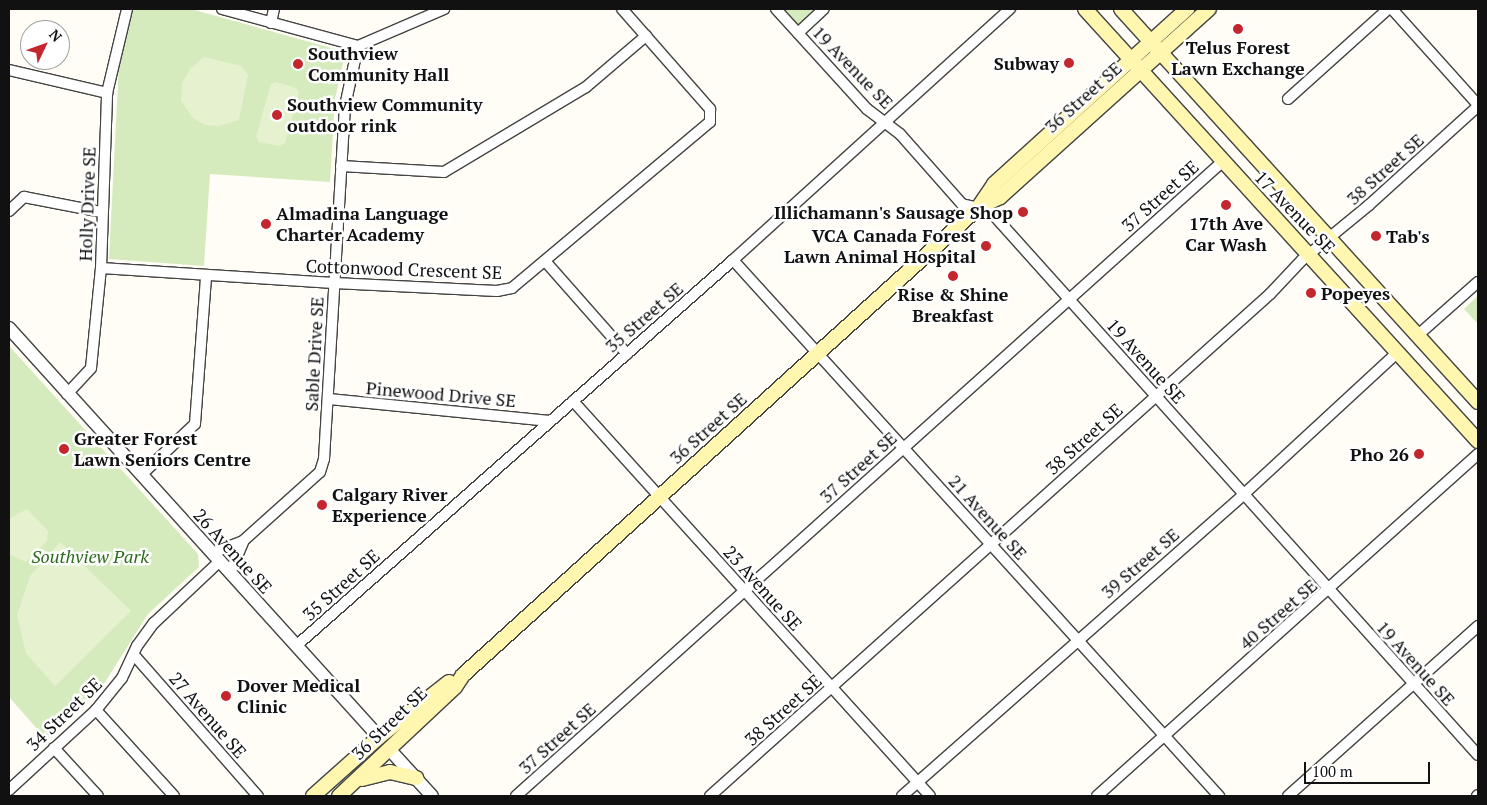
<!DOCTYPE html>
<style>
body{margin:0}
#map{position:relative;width:1487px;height:805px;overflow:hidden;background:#fffdf5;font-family:"PT Serif",serif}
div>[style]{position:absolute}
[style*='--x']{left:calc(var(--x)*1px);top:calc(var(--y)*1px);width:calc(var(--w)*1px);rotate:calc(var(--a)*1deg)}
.green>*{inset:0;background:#d5ebbd}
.pitch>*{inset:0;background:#e6f2cf}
.roads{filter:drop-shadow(1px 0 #444) drop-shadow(-1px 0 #444) drop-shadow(0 1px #444) drop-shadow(0 -1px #444)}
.minor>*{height:10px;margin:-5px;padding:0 5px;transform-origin:5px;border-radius:5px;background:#fff}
.tertiary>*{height:12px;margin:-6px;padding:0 6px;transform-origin:6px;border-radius:6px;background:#fff}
.secondary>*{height:14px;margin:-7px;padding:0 7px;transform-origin:7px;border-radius:7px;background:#fff6b0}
.dots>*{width:14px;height:14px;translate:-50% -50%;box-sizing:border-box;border:2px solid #fff;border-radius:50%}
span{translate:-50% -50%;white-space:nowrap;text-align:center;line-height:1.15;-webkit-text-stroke:5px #fff;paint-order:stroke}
.poi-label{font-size:18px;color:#111;font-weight:700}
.left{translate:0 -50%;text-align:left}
.right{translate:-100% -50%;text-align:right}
.street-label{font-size:18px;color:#111}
.park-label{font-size:18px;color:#2f6b1f;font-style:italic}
.frame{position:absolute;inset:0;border:10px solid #111;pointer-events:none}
.north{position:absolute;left:20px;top:20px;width:50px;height:50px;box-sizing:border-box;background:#fff;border:1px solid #a0a0a0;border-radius:50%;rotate:48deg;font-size:14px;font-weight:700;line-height:20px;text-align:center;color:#111}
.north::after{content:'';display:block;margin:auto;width:18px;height:22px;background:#c4262e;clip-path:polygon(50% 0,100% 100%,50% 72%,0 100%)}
.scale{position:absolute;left:1304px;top:762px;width:126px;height:22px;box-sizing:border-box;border:2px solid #111;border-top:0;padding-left:6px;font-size:15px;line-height:18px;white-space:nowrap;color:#111;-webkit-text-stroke:4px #fff;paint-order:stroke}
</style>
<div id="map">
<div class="green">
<i style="clip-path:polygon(133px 9px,191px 9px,342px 51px,345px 55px,335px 99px,330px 182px,210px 174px,204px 266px,109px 259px,119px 63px)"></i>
<i style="clip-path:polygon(776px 9px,824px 9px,798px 33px)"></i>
<i style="clip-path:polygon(1478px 296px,1478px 324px,1464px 309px)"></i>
<i style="clip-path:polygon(9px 346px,198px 554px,199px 567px,148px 614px,100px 690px,47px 740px,9px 697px)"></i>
</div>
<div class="pitch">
<i style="clip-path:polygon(204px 57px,241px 66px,248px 75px,239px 120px,219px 126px,205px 125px,192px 117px,181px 101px,182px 83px,191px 68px)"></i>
<i style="clip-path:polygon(276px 82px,296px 88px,299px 93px,285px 143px,279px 146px,259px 142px,256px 136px,271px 84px)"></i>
<i style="clip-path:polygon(27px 509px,48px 531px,47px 541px,26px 562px,9px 554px,9px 519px)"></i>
<i style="clip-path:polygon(60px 542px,131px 611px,55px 686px,26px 653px,17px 615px,30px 576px)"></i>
</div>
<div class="roads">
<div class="minor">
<i style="--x:222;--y:9;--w:141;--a:15.2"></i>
<i style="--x:358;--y:46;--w:94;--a:-23.3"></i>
<i style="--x:776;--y:9;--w:135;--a:47.7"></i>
<i style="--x:867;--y:109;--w:41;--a:37.1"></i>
<i style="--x:900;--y:134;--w:94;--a:48.5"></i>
<i style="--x:962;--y:204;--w:28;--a:13"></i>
<i style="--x:989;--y:210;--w:732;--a:48.1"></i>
<i style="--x:1392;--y:9;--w:129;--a:48.1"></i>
<i style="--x:271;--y:23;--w:14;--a:-78"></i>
<i style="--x:798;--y:33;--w:35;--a:-43"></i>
<i style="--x:9;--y:70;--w:101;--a:13.2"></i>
<i style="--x:1288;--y:99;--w:135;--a:-42"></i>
<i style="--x:341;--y:166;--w:103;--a:3.3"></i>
<i style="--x:444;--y:172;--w:165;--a:-30.9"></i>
<i style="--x:586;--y:87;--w:79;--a:-40.4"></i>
<i style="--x:9;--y:211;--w:21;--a:-43"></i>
<i style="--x:24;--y:197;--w:78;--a:11"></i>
<i style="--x:733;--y:260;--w:724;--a:47.8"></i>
<i style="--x:545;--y:261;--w:124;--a:48.6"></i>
<i style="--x:101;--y:268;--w:233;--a:3.7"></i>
<i style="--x:334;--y:283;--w:163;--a:2.8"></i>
<i style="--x:497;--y:291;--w:15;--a:-11"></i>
<i style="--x:512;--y:288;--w:258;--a:-40"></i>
<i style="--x:710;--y:122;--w:13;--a:-90"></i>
<i style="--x:710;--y:109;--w:133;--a:-131.3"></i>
<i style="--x:1418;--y:335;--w:80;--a:-41.5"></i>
<i style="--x:67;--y:394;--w:35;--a:-47"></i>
<i style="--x:91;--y:368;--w:100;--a:-84.3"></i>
<i style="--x:101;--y:268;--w:175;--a:-88"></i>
<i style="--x:107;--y:93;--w:86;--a:-76.6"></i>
<i style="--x:329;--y:399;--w:222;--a:5.7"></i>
<i style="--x:573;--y:401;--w:532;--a:47.89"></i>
<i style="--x:141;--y:475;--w:74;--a:-43.4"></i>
<i style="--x:195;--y:424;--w:148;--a:-85.7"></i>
<i style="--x:212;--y:553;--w:33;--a:-21"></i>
<i style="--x:243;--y:541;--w:103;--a:-41.9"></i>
<i style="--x:320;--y:472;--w:14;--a:-73"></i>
<i style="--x:324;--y:459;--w:354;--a:-86.6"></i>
<i style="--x:345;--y:106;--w:61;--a:-77.8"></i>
<i style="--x:230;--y:573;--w:34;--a:-67"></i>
<i style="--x:296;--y:646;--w:583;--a:-41.45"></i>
<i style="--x:733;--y:260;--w:374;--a:-42.2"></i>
<i style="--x:134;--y:655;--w:188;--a:48.7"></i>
<i style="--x:96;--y:710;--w:116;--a:47.8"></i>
<i style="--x:54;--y:748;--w:65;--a:47.5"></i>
<i style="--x:9;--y:790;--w:118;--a:-42.6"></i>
<i style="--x:96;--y:710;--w:41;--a:-50.9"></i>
<i style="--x:122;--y:678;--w:35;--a:-65"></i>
<i style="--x:137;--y:646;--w:29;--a:-54"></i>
<i style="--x:154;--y:623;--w:91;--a:-43.2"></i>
<i style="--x:516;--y:796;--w:949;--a:-41.92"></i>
<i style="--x:710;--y:796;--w:752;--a:-41.87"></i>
<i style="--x:1270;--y:294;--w:47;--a:-46.7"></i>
<i style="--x:1302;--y:260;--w:87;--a:-39.4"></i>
<i style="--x:1369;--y:205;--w:147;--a:-42.2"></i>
<i style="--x:902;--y:796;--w:455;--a:-41.4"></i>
<i style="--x:1243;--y:495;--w:211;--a:-42.7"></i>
<i style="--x:1097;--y:796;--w:512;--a:-41.91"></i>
<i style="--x:1288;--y:796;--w:255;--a:-41.8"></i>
<i style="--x:1477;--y:796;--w:1;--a:-45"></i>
</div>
<div class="tertiary">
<i style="--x:9;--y:328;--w:552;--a:47.87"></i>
<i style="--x:390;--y:750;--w:62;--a:47.6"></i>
</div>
<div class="secondary">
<i style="--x:1085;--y:9;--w:584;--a:47.71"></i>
<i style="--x:1121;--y:9;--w:531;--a:47.75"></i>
<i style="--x:981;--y:206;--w:21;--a:-25"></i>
<i style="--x:1000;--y:197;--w:281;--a:-42"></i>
<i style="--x:362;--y:779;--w:29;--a:-14"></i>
<i style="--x:390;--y:772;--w:27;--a:13"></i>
<i style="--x:313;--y:796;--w:89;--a:-41.8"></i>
<i style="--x:379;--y:737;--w:89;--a:-38.2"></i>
<i style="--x:339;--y:796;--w:159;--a:-43.2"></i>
<i style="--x:455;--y:687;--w:14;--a:-56"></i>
<i style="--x:463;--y:675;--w:695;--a:-42.2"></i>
<i style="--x:978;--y:208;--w:29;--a:-56"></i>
<i style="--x:994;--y:184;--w:261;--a:-42.2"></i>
</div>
</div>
<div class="dots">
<i style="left:1238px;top:29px;background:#c4262e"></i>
<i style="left:1069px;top:63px;background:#c4262e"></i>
<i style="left:298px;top:64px;background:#c4262e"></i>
<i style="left:277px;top:115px;background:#c4262e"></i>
<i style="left:1226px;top:205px;background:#c4262e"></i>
<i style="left:1023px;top:212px;background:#c4262e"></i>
<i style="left:266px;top:224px;background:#c4262e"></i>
<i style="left:1376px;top:236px;background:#c4262e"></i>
<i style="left:986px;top:246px;background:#c4262e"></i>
<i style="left:953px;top:276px;background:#c4262e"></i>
<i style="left:1311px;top:293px;background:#c4262e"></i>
<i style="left:64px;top:449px;background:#c4262e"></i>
<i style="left:1419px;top:454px;background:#c4262e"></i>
<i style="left:322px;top:505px;background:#c4262e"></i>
<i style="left:226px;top:696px;background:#c4262e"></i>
</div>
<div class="poi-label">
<span style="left:1238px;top:58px">Telus Forest<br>Lawn Exchange</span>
<span class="left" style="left:308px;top:64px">Southview<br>Community Hall</span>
<span class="right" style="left:1059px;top:63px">Subway</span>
<span class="left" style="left:287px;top:115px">Southview Community<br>outdoor rink</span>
<span class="right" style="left:1013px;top:212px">Illichamann's Sausage Shop</span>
<span class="left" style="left:276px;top:224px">Almadina Language<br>Charter Academy</span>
<span style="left:1226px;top:234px">17th Ave<br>Car Wash</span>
<span class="right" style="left:976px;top:246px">VCA Canada Forest<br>Lawn Animal Hospital</span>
<span class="left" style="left:1386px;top:236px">Tab's</span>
<span class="left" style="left:1321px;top:293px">Popeyes</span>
<span style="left:953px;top:305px">Rise &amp; Shine<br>Breakfast</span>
<span class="left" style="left:74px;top:449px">Greater Forest<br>Lawn Seniors Centre</span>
<span class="right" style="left:1409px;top:454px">Pho 26</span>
<span class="left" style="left:332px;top:505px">Calgary River<br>Experience</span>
<span class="left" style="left:237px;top:696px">Dover Medical<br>Clinic</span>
</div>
<div class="street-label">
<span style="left:853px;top:67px;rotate:46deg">19 Avenue SE</span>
<span style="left:1083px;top:97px;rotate:-42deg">36 Street SE</span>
<span style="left:1385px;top:169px;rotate:-42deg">38 Street SE</span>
<span style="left:1160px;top:196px;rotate:-42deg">37 Street SE</span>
<span style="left:87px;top:204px;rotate:-88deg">Holly Drive SE</span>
<span style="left:1295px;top:212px;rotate:46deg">17 Avenue SE</span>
<span style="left:404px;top:269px;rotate:2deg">Cottonwood Crescent SE</span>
<span style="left:644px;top:317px;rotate:-41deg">35 Street SE</span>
<span style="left:314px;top:354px;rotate:-87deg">Sable Drive SE</span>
<span style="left:1146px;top:361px;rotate:48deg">19 Avenue SE</span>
<span style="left:441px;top:394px;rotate:5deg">Pinewood Drive SE</span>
<span style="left:708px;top:428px;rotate:-42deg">36 Street SE</span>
<span style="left:1084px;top:439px;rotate:-42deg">38 Street SE</span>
<span style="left:858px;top:467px;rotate:-42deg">37 Street SE</span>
<span style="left:988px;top:517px;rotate:48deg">21 Avenue SE</span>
<span style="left:233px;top:551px;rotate:48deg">26 Avenue SE</span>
<span style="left:1140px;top:563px;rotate:-41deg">39 Street SE</span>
<span style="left:341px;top:585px;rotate:-42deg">35 Street SE</span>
<span style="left:763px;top:588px;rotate:48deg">23 Avenue SE</span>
<span style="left:1278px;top:614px;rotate:-41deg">40 Street SE</span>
<span style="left:1416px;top:663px;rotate:48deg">19 Avenue SE</span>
<span style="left:783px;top:710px;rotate:-42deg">38 Street SE</span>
<span style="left:64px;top:714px;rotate:-44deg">34 Street SE</span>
<span style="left:208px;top:715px;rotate:49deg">27 Avenue SE</span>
<span style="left:389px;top:723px;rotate:-44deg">36 Street SE</span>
<span style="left:557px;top:738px;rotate:-42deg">37 Street SE</span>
</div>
<div class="park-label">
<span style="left:90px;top:556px">Southview Park</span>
</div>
<div class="frame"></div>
<div class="north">N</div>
<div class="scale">100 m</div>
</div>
